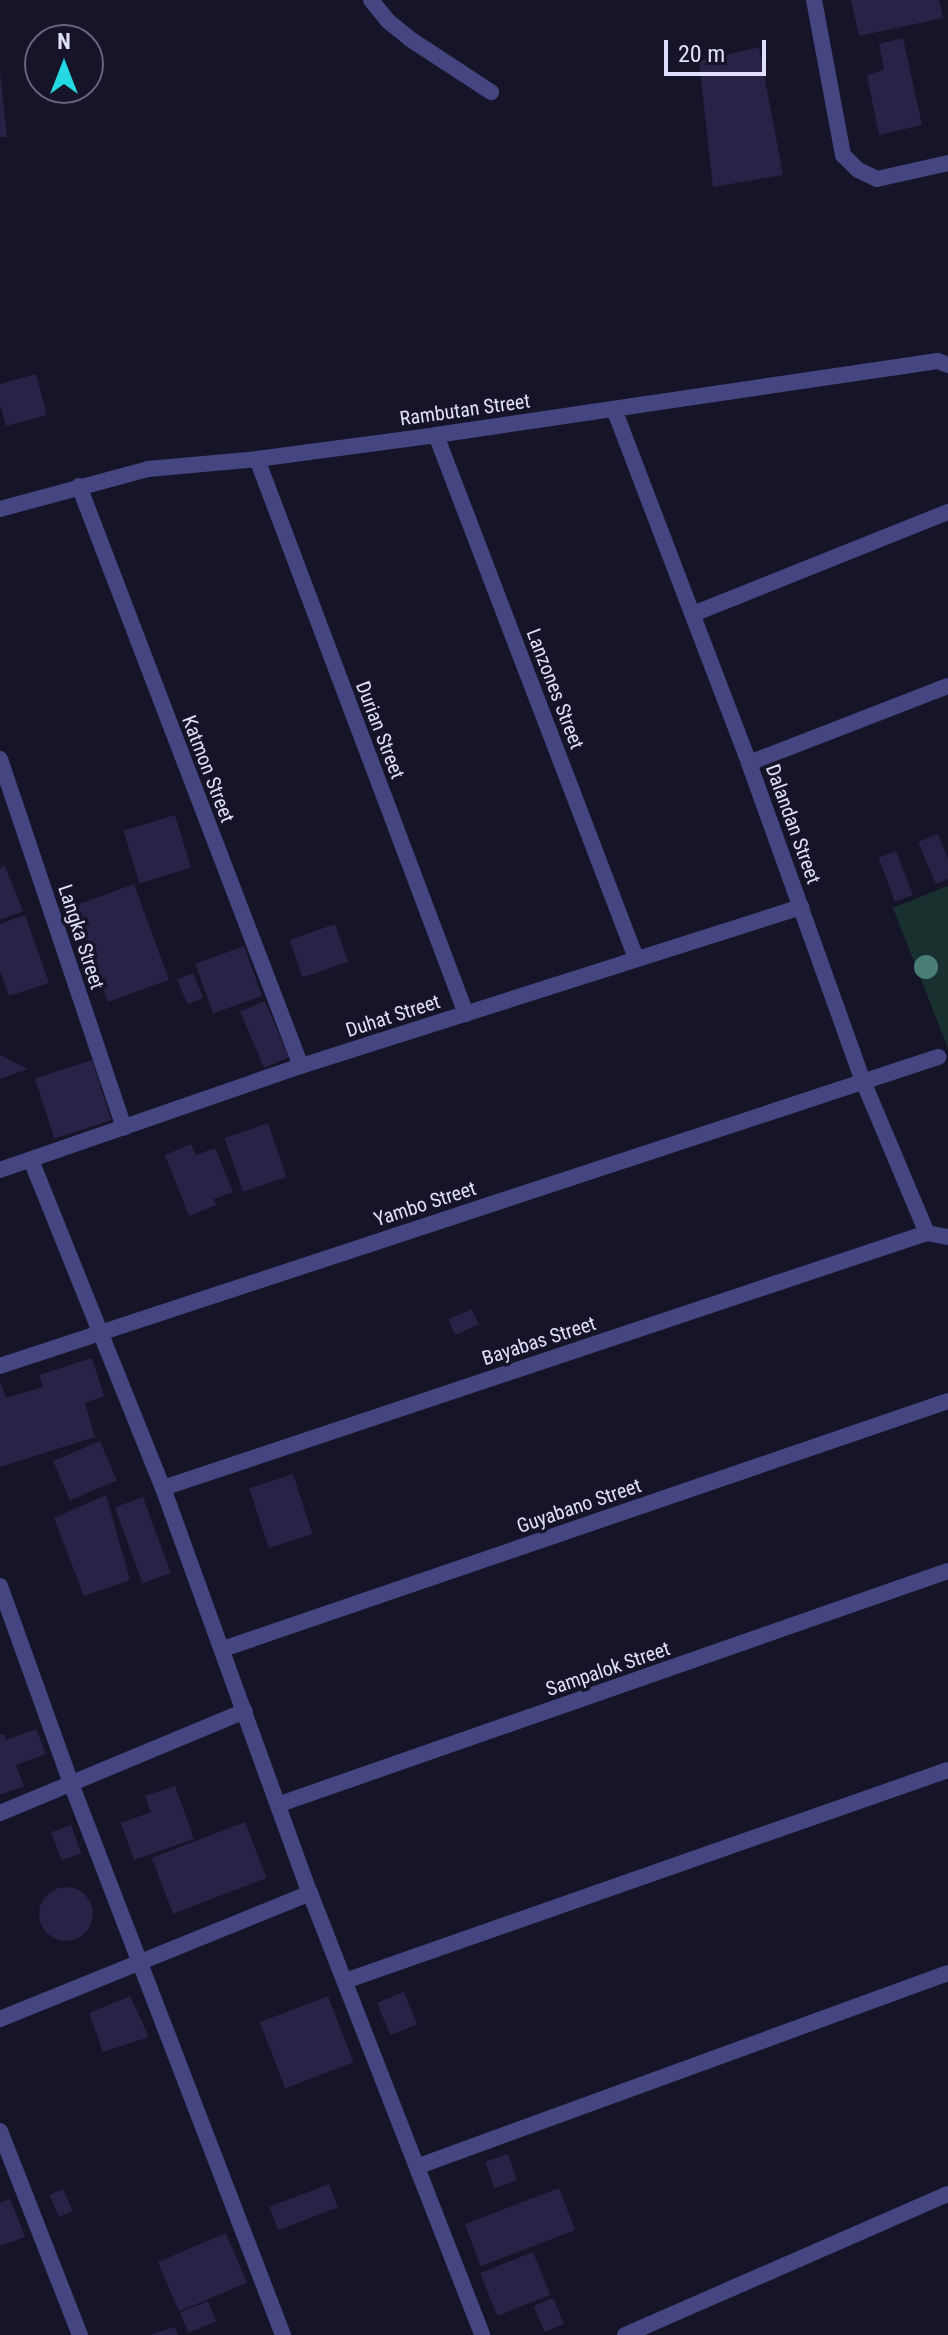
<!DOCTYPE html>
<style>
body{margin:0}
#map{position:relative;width:948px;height:2335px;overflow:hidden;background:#161428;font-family:"Roboto Condensed",sans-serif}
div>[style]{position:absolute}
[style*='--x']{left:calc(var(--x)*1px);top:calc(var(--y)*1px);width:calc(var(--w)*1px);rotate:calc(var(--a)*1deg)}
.green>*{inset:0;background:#18312f}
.building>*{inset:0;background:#272246;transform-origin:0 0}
.round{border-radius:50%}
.lane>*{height:16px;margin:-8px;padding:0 8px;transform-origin:8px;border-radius:8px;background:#454681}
.street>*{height:16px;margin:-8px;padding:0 8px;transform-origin:8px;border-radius:8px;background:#454681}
.trees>*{width:24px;height:24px;margin:-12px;border-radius:50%;background:#497d76}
span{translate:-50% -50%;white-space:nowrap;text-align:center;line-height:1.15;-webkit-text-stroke:7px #161428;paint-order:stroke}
.street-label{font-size:20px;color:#e0dffb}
.north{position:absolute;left:24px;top:24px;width:80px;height:80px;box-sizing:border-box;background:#161428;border:2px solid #67657c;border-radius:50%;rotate:0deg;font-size:22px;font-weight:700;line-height:32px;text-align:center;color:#e0dffb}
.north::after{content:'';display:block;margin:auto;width:28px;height:36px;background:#23dae3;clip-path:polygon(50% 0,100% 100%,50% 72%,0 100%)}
.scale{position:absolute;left:664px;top:40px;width:102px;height:36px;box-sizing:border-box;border:4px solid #e0dffb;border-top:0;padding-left:10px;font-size:24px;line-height:28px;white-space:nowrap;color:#e0dffb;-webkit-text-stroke:6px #161428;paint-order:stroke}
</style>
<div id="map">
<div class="green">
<i style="clip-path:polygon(948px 886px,948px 1048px,893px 908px)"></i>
</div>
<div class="building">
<i style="clip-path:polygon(851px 0,939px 0,943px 18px,859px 36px)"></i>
<i style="clip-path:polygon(903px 38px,922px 125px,879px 135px,867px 75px,884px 70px,879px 44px)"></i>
<i style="clip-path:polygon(759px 47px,783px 175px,713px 187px,699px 61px)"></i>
<i style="clip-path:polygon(0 72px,7px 137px,0 137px)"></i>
<i style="clip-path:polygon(36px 374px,47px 415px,6px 426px,0 405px,0 384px)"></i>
<i style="left:175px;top:815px;width:55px;height:54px;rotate:73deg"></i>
<i style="clip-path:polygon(938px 834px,948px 859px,948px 879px,936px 884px,918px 842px)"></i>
<i style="left:896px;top:851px;width:47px;height:19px;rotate:69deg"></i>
<i style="clip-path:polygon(5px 866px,23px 911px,0 920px,0 868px)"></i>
<i style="left:134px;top:884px;width:102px;height:65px;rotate:70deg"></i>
<i style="clip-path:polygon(25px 915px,49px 983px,9px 996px,0 971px,0 924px)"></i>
<i style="left:335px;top:924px;width:40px;height:48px;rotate:71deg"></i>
<i style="left:244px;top:946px;width:53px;height:52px;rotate:70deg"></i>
<i style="left:193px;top:973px;width:27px;height:17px;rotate:68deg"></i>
<i style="left:265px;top:1001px;width:61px;height:27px;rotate:67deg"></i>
<i style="clip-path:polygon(0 1055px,28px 1069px,0 1079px)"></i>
<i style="left:92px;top:1060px;width:63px;height:60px;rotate:72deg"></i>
<i style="left:268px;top:1123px;width:57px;height:46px;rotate:71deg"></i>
<i style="clip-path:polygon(191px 1144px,196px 1155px,215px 1148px,233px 1192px,214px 1199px,216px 1205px,189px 1216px,165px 1155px)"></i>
<i style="left:472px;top:1309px;width:17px;height:26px;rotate:66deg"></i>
<i style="clip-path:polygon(92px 1358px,104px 1396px,85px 1403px,95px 1437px,0 1467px,0 1381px,6px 1398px,43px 1387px,39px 1375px)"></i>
<i style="left:100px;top:1441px;width:43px;height:51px;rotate:67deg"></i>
<i style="left:293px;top:1474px;width:63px;height:46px;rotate:72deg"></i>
<i style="clip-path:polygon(106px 1495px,130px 1580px,84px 1596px,54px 1518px)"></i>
<i style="left:143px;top:1497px;width:81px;height:30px;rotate:70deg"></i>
<i style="clip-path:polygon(36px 1729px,46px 1754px,16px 1765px,24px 1786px,0 1795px,0 1735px,4px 1734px,6px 1740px)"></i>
<i style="clip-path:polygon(175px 1786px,194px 1839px,134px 1860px,121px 1823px,151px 1812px,145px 1796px)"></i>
<i style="left:245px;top:1822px;width:60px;height:100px;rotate:69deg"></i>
<i style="left:71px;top:1825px;width:30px;height:21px;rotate:70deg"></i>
<i class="round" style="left:39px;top:1887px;width:54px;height:54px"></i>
<i style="left:404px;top:1992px;width:35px;height:29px;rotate:68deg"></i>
<i style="clip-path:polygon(130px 1996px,149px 2037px,103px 2052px,89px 2013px)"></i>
<i style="left:328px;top:1996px;width:71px;height:73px;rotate:69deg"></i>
<i style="left:508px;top:2154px;width:28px;height:24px;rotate:71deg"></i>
<i style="left:329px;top:2184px;width:25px;height:64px;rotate:69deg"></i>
<i style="left:559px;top:2188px;width:45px;height:101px;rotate:69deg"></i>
<i style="left:63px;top:2189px;width:24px;height:15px;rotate:66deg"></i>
<i style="clip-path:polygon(10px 2199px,25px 2237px,0 2246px,0 2203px)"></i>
<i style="left:226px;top:2233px;width:54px;height:74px;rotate:67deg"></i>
<i style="left:533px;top:2252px;width:46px;height:57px;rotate:68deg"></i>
<i style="left:553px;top:2298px;width:28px;height:21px;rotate:67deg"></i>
<i style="left:208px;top:2301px;width:22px;height:30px;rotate:68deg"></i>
<i style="clip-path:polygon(175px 2327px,178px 2335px,152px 2335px,152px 2334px)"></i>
</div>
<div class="lane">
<i style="--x:371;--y:0;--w:27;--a:51"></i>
<i style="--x:388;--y:21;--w:28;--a:39"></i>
<i style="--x:410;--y:39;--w:97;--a:33.2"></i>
</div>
<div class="street">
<i style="--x:814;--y:0;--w:158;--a:79.4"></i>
<i style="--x:843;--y:155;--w:21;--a:45"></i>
<i style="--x:858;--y:170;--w:21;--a:25"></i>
<i style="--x:877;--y:179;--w:73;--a:-12.7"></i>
<i style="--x:614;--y:409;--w:379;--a:69.1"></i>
<i style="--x:749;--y:763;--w:338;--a:70.3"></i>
<i style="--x:863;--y:1081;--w:165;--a:67.2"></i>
<i style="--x:927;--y:1233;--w:21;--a:11"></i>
<i style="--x:436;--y:435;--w:560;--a:69.07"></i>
<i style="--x:257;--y:459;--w:593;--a:69.36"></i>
<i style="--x:79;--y:486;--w:621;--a:69.06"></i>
<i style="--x:0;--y:509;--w:153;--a:-15.1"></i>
<i style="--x:148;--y:469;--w:109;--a:-5.2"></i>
<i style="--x:257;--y:459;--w:181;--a:-7.6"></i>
<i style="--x:436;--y:435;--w:507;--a:-8.39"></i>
<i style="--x:938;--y:361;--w:11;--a:22"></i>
<i style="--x:693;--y:614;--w:275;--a:-21.8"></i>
<i style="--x:0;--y:759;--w:389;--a:71.4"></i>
<i style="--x:749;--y:763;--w:213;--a:-21.2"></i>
<i style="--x:31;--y:1160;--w:354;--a:68.1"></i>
<i style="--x:163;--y:1488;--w:431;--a:70.1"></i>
<i style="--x:310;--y:1893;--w:474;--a:68.7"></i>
<i style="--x:0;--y:1170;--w:318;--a:-19.1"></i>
<i style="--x:301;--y:1066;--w:525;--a:-17.64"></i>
<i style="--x:0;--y:1366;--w:988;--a:-18.23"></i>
<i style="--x:163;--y:1488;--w:805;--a:-18.46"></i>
<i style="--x:0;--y:1586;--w:213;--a:70.2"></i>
<i style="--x:72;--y:1786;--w:588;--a:68.98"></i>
<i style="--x:223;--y:1649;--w:766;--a:-18.88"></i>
<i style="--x:280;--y:1804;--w:707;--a:-19.23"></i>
<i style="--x:0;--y:1813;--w:265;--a:-22.6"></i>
<i style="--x:345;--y:1981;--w:639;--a:-19.29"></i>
<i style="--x:0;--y:2019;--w:335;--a:-22.1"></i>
<i style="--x:0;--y:2131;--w:219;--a:68.6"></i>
<i style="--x:419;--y:2166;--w:563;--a:-20.04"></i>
<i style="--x:625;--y:2335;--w:352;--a:-23.6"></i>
</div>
<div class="trees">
<i style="left:926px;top:967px"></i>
</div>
<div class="street-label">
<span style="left:465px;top:410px;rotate:-8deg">Rambutan Street</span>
<span style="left:555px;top:689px;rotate:69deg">Lanzones Street</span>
<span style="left:380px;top:730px;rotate:69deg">Durian Street</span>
<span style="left:208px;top:769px;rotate:69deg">Katmon Street</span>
<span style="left:793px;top:824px;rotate:70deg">Dalandan Street</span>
<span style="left:81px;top:937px;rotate:72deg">Langka Street</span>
<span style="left:393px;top:1016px;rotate:-18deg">Duhat Street</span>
<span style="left:425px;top:1204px;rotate:-18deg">Yambo Street</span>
<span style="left:539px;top:1341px;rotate:-18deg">Bayabas Street</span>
<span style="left:579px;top:1506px;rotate:-19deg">Guyabano Street</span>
<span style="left:608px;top:1669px;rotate:-19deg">Sampalok Street</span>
</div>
<div class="north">N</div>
<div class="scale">20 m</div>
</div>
